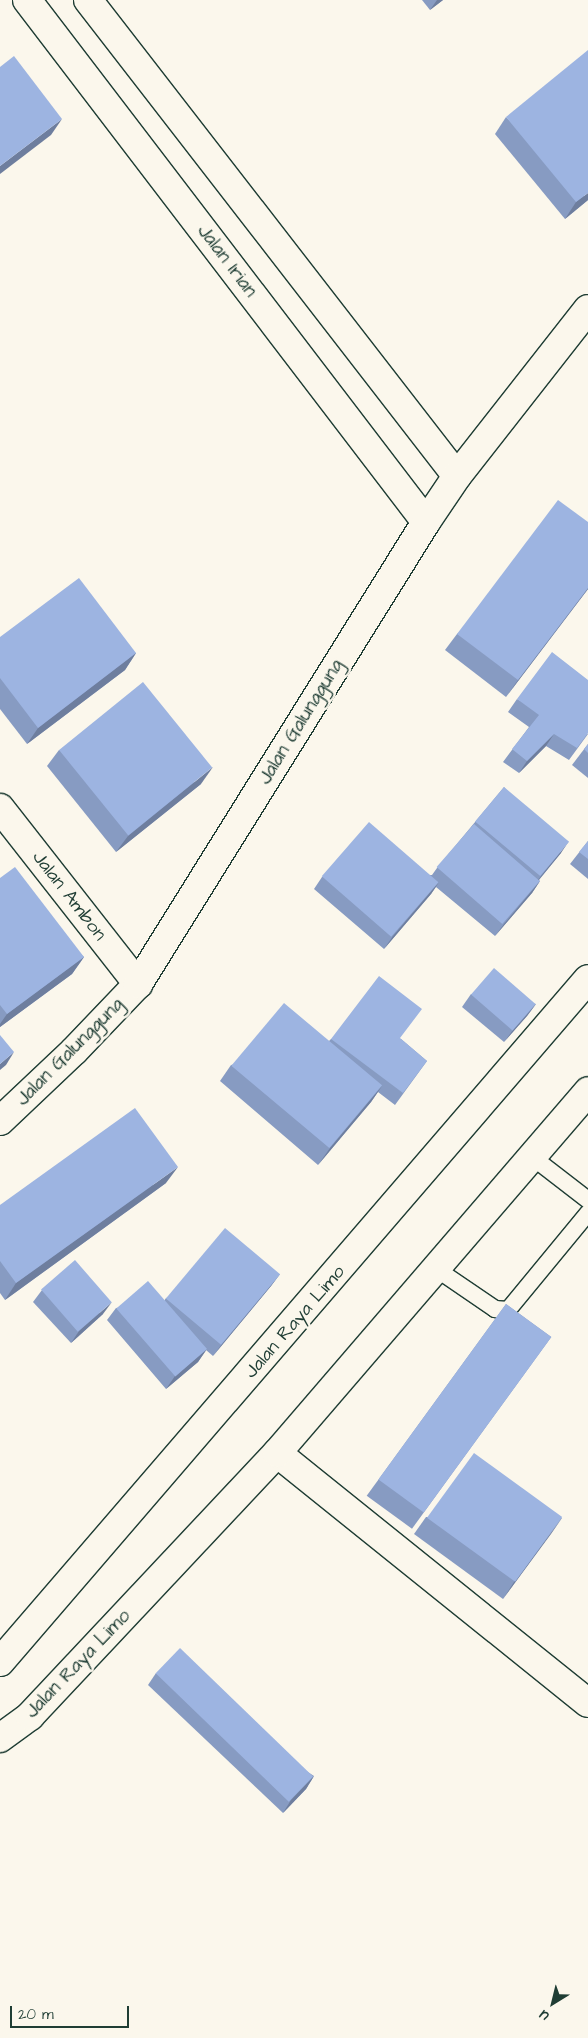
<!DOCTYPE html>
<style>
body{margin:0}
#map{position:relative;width:588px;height:2038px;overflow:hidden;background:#fbf7ec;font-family:"Architects Daughter",sans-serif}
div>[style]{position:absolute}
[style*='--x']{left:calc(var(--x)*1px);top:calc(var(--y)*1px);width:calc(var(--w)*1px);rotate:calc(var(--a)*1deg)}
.roads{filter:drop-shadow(1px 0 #1f3d34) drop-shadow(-1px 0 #1f3d34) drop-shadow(0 1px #1f3d34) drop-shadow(0 -1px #1f3d34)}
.service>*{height:16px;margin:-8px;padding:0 8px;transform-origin:8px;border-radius:8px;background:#fbf7ec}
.minor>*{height:28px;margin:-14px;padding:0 14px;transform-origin:14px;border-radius:14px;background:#fbf7ec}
.secondary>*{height:28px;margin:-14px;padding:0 14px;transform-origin:14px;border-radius:14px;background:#fbf7ec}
.wall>*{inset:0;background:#879bc2;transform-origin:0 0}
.shaded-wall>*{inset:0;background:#6e7e9e}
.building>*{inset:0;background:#9db4e1;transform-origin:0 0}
span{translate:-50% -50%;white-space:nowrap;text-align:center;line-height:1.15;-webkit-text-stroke:5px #fbf7ec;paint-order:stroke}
.street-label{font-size:19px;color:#1f3d34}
.north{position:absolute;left:528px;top:1978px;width:50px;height:50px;-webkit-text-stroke:4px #fbf7ec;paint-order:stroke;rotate:216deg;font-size:14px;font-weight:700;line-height:20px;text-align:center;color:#1f3d34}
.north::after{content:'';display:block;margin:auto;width:18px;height:22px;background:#1f3d34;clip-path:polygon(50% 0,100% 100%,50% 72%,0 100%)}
.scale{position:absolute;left:10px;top:2006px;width:119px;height:22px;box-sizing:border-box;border:2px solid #1f3d34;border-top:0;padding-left:6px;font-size:15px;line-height:18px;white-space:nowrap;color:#1f3d34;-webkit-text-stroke:4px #fbf7ec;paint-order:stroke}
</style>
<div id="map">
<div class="roads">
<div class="service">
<i style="--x:531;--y:1156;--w:72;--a:37.7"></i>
<i style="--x:435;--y:1268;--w:73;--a:34.3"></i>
<i style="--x:495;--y:1309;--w:13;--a:4"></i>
<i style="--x:508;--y:1310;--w:126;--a:-50.5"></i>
</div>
<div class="minor">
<i style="--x:27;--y:0;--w:657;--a:52.61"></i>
<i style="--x:88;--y:0;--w:602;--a:52.22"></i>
<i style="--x:0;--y:808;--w:224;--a:51.9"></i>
<i style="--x:0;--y:1121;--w:102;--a:-43.4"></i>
<i style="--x:74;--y:1051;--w:93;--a:-46.3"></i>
<i style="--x:138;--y:984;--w:544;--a:-58.06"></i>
<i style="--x:426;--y:522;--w:55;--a:-56"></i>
<i style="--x:457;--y:476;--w:212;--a:-51.9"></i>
<i style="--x:277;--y:1453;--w:399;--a:38.8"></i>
</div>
<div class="secondary">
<i style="--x:0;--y:1662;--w:901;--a:-49.27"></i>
<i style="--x:0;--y:1738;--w:37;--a:-36"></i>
<i style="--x:30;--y:1716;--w:361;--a:-46.8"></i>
<i style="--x:277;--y:1453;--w:477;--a:-49.3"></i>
</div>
</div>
<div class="wall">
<i style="clip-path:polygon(422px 0,443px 0,430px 10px)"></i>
<i style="clip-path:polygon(506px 117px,588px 200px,565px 219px,495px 134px)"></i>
<i style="clip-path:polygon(588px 522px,588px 589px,506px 697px,445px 650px,457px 634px)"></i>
<i style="clip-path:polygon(0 637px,136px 653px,125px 670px,27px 744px,0 709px)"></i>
<i style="clip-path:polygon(517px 699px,588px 734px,569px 760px,546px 746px,519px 773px,503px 762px,529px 727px,508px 712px)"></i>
<i style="clip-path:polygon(588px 744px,588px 778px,572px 765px)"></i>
<i style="clip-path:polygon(59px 750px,201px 784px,116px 852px,47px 766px)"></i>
<i style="clip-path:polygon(504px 787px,561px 853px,539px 880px,540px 881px,532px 893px,495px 936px,436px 887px,431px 894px,384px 949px,314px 889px,322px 877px,432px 875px,437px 868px)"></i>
<i style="clip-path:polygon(588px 841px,588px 879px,570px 864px)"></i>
<i style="clip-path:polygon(0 878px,84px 957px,72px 974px,0 1027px)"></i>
<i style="clip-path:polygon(471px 994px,536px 1004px,527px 1016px,504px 1042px,462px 1007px)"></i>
<i style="clip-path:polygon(331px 1039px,401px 1039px,427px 1061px,395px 1105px,378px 1092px,371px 1102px,318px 1165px,220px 1081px,231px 1065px,329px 1041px)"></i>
<i style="clip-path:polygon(166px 1183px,5px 1300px,0 1293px,0 1205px)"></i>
<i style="clip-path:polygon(280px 1274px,271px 1286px,213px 1356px,206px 1350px,198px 1362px,166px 1389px,107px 1320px,116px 1308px,164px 1301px,166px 1298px)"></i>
<i style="clip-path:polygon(42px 1290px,103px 1314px,71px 1343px,33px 1302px)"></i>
<i style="left:506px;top:1304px;width:56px;height:237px;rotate:36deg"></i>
<i style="clip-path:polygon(426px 1517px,562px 1518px,503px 1599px,414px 1534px)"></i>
<i style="clip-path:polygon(156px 1673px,314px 1776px,306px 1789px,283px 1813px,148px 1685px)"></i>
</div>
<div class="shaded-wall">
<i style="clip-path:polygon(437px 0,443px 0,430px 10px)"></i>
<i style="clip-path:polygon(62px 119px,51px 135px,0 174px,0 166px)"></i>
<i style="clip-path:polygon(588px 193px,588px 200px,565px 219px,576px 202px)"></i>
<i style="clip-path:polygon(588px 588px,588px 589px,506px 697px,518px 680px)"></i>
<i style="clip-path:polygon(136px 653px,125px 670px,27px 744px,38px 728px)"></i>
<i style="clip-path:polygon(554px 734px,546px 746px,519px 773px,527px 761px)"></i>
<i style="clip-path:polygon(213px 767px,201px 784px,116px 852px,128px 836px)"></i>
<i style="clip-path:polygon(569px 841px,561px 853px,532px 888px,541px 876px)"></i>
<i style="clip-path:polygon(540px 881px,532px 893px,495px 936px,504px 924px)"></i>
<i style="clip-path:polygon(439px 882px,431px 894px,384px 949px,393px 936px)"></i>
<i style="clip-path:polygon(84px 957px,72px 974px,0 1027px,0 1024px,7px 1014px)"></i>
<i style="clip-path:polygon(536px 1004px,527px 1016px,504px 1042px,513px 1030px)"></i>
<i style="clip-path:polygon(14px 1052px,6px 1065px,0 1070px,0 1064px)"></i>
<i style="clip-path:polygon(382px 1086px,371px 1102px,318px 1165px,330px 1148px)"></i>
<i style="clip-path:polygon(178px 1167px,166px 1183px,5px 1300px,16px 1283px)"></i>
<i style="clip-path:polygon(280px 1274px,271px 1286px,213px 1356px,222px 1344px)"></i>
<i style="clip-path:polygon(112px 1302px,103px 1314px,71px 1343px,79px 1331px)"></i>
<i style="clip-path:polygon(207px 1349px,198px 1362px,166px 1389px,175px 1376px)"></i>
<i style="clip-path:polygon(562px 1518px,551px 1534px,503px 1599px,514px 1582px)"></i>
<i style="clip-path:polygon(314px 1776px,306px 1789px,283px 1813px,291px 1800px)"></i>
</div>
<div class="building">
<i style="clip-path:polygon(588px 50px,588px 193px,576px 202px,506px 117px)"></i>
<i style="clip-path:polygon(14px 56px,62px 119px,0 166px,0 67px)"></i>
<i style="clip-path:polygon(558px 500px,588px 522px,588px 588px,518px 680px,457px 634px)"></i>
<i style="clip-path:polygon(79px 578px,136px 653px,38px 728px,0 678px,0 637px)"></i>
<i style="clip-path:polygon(552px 652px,588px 680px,588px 733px,577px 748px,554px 734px,527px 761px,512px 749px,539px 715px,517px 699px)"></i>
<i style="left:143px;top:682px;width:110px;height:108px;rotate:51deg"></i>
<i style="clip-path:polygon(588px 744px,588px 753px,584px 749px)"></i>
<i style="left:504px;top:787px;width:85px;height:45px;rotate:40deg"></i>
<i style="left:369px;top:822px;width:92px;height:72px;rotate:41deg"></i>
<i style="left:474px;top:824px;width:87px;height:57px;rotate:41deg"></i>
<i style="clip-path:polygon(588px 841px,588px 859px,579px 852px)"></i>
<i style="clip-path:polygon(15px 867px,84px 957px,7px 1014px,0 1005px,0 878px)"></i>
<i style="left:494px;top:968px;width:55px;height:35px;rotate:41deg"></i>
<i style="clip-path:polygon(379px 976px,422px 1009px,400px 1038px,427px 1061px,403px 1093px,331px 1039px)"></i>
<i style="left:284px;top:1003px;width:128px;height:82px;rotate:40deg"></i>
<i style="clip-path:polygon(0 1035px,14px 1052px,0 1064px)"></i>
<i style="clip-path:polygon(135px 1108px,178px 1167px,16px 1283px,0 1261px,0 1205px)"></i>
<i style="left:225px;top:1228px;width:72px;height:92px;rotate:40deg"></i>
<i style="left:75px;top:1260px;width:56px;height:45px;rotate:49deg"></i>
<i style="left:148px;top:1281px;width:90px;height:42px;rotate:49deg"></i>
<i style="left:506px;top:1304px;width:56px;height:217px;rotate:36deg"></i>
<i style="left:474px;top:1453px;width:109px;height:80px;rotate:36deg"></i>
<i style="left:180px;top:1648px;width:185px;height:35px;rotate:44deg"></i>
</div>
<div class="street-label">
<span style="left:227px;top:261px;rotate:53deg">Jalan Irian</span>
<span style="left:301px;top:722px;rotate:-58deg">Jalan Galunggung</span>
<span style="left:69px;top:896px;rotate:52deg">Jalan Ambon</span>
<span style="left:70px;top:1052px;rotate:-45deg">Jalan Galunggung</span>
<span style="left:295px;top:1322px;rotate:-49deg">Jalan Raya Limo</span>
<span style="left:78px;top:1664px;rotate:-46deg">Jalan Raya Limo</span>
</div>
<div class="north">U</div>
<div class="scale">20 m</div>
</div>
